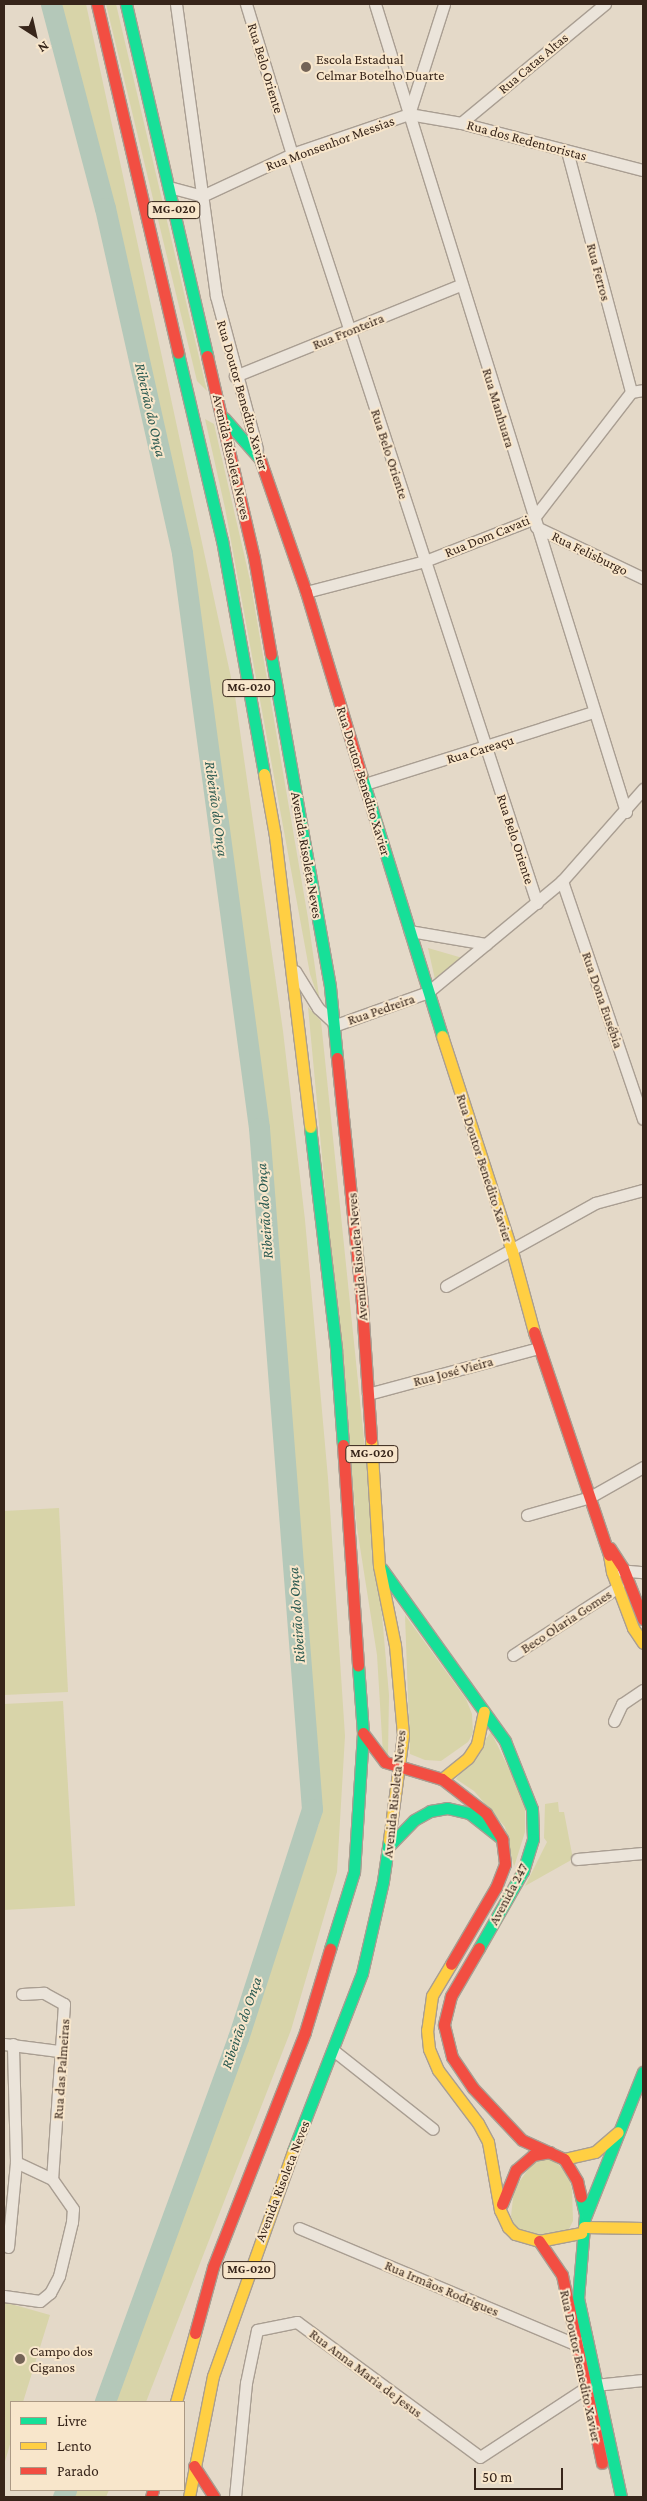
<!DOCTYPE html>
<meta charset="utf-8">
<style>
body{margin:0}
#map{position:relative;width:647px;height:2501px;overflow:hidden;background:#e4d9c8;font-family:"Crimson Pro",serif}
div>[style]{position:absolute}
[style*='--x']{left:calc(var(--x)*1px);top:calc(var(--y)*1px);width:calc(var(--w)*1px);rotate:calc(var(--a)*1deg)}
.green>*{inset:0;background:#d8d4a9}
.river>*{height:21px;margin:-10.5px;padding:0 10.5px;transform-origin:10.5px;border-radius:10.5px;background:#b4c8b9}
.roads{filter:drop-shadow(1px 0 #a99e92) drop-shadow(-1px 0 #a99e92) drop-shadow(0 1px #a99e92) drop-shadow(0 -1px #a99e92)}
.street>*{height:11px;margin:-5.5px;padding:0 5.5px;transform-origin:5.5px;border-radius:5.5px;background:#ebe4da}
.fast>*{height:11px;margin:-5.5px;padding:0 5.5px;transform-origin:5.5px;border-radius:5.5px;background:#16e098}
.slow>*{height:11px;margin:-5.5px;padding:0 5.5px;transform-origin:5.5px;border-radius:5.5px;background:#ffcf43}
.jam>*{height:11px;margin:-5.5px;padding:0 5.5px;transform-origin:5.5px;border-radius:5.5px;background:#f24e42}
.dots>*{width:14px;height:14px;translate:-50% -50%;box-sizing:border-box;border:2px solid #f8e6cb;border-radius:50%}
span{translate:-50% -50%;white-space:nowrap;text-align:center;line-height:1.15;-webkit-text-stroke:4px #f8e6cb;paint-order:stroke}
.shield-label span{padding:1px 4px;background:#f8e6cb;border:1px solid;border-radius:4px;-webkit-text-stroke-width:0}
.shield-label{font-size:12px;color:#37251a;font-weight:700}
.poi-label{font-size:14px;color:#37251a}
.left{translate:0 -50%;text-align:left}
.street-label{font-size:14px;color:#37251a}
.water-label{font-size:15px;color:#28584f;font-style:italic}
.frame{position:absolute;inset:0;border:5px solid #37251a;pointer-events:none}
.legend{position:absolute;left:10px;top:2401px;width:175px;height:90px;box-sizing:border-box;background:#f8e6cb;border:1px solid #ab9984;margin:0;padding:6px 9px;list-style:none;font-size:15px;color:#37251a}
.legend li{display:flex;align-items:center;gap:10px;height:25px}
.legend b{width:25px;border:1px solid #ab9984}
.north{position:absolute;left:10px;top:10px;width:50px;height:50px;-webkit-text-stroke:4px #f8e6cb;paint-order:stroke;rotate:145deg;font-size:14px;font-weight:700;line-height:20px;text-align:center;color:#37251a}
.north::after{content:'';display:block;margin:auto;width:18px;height:22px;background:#37251a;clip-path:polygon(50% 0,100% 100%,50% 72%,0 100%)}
.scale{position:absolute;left:474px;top:2468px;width:89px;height:22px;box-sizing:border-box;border:2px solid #37251a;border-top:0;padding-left:6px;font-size:15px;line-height:18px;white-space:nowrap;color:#37251a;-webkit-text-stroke:4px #f8e6cb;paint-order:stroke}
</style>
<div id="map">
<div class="green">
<i style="clip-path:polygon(56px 4px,86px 4px,235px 696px,283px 1031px,305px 1220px,328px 1478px,345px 1736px,337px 1872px,291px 2030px,146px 2402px,108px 2402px,247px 2028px,299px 1869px,319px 1824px,272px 1243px,251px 1037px,188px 572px,90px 133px)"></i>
<i style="clip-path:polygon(106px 4px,116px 4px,207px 391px,197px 381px)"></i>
<i style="clip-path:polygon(205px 419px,214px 424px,250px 580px,308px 918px,320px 1003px,310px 974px,225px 508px)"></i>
<i style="clip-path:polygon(428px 948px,466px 959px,436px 984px)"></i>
<i style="clip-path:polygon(308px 1007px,321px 1021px,382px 1615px,389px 1695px,388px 1756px,383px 1754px,377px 1655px,357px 1528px)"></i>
<i style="clip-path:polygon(59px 1508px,68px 1692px,4px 1695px,4px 1511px)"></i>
<i style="clip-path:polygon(405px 1615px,466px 1699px,472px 1714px,473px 1733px,468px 1742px,441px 1761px,425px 1760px,410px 1754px)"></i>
<i style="clip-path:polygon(63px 1701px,75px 1906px,4px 1910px,4px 1704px)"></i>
<i style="clip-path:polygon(491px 1732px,525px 1802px,525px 1832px,514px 1867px,505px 1827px,474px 1791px,456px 1779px)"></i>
<i style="clip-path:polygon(558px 1802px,559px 1812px,564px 1812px,573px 1859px,525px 1886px,547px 1842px,544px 1838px,545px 1804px)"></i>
<i style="clip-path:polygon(549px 2158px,567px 2171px,572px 2189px,573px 2221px,568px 2231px,559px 2235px,525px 2233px,515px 2226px,511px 2216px,514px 2189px,532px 2164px)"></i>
<i style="clip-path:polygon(4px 2302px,50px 2315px,23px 2402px,11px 2402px,11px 2441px,4px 2465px)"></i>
<i style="clip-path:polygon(71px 2490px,109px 2490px,106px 2497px,67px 2497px)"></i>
</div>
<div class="river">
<i style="--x:51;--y:4;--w:211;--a:75.2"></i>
<i style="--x:105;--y:208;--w:353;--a:77.4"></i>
<i style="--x:182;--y:553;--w:580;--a:82.37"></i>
<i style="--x:259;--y:1128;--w:683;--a:85.55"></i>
<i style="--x:312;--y:1809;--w:241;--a:107.9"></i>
<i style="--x:238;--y:2038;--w:388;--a:110.1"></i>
<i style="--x:63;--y:2497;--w:8;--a:-67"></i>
</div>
<div class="roads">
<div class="street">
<i style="--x:176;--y:4;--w:295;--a:82.2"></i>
<i style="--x:216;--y:296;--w:158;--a:75"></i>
<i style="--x:246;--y:4;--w:157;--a:73"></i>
<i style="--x:292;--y:154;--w:788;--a:71.89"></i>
<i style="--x:375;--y:4;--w:846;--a:72.74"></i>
<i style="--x:409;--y:114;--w:115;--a:-72.3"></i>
<i style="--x:461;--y:123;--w:187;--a:-39.6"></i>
<i style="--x:567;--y:151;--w:249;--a:75.1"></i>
<i style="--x:169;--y:187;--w:34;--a:15"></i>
<i style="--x:202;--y:196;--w:99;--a:-25"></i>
<i style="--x:292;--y:154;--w:124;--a:-18.9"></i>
<i style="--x:409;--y:114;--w:53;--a:9.8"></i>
<i style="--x:461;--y:123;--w:188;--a:14.5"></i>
<i style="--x:235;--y:376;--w:243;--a:-22"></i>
<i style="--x:536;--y:527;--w:119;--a:25.5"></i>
<i style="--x:306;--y:592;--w:123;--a:-14.6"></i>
<i style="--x:425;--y:561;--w:116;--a:-21.3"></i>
<i style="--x:533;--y:519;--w:160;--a:-52.3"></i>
<i style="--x:631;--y:392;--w:12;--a:-9"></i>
<i style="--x:365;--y:784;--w:240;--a:-17.5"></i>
<i style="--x:562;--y:881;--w:251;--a:71.2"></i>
<i style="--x:410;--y:931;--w:77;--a:9.7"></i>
<i style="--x:295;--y:971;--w:44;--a:58.1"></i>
<i style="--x:318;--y:1008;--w:25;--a:43"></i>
<i style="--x:336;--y:1025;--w:98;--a:-19.7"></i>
<i style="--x:428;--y:992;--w:174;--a:-39.6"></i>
<i style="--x:562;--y:881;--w:123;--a:-48.6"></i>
<i style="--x:446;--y:1286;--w:171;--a:-29.1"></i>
<i style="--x:595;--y:1203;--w:50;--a:-15.2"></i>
<i style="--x:368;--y:1394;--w:176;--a:-15.1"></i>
<i style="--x:527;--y:1515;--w:66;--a:-15.9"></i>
<i style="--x:590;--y:1497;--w:61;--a:-29.5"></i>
<i style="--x:618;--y:1570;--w:25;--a:5"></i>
<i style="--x:513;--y:1655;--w:125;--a:-32.9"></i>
<i style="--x:614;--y:1721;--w:19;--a:-65"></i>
<i style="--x:622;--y:1704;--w:25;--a:-34"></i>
<i style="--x:577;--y:1859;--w:66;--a:-5.2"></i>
<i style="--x:22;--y:1994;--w:22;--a:-3"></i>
<i style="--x:44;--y:1993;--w:23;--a:29"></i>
<i style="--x:64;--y:2004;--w:175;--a:93.9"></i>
<i style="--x:4;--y:2044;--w:55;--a:7.3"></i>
<i style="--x:333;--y:2050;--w:127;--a:38.3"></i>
<i style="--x:299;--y:2228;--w:299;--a:22.8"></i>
<i style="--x:575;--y:2344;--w:7;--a:-16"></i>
<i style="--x:8;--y:2247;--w:85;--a:-84.6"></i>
<i style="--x:16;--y:2162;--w:118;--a:-91.5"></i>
<i style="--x:4;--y:2296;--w:36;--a:8"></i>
<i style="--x:40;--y:2301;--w:13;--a:-39"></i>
<i style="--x:50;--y:2293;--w:19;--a:-62"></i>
<i style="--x:59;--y:2276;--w:56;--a:-76.5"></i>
<i style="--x:72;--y:2222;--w:13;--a:-86"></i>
<i style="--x:73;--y:2209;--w:37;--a:-125"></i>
<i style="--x:52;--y:2179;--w:40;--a:-155"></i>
<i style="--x:235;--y:2497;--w:115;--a:-84.5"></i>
<i style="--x:246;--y:2383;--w:54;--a:-78.3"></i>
<i style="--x:257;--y:2330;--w:41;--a:-11.3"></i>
<i style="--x:297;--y:2322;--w:227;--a:36.4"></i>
<i style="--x:480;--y:2457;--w:124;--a:-33.2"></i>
<i style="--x:584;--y:2389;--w:12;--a:-20"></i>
<i style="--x:595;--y:2385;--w:48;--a:-5.9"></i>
</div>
<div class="fast">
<i style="--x:126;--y:4;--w:361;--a:77"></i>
<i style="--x:178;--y:353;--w:192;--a:76.8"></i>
<i style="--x:222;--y:540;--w:238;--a:79.8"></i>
<i style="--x:224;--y:418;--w:55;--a:48.7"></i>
<i style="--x:271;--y:655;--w:337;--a:79.9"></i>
<i style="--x:330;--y:987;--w:71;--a:84.4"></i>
<i style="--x:362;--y:777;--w:271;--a:72.8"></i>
<i style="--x:310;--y:1127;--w:225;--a:83.3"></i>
<i style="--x:336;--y:1350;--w:95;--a:85.8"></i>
<i style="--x:382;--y:1569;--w:211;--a:54.4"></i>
<i style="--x:505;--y:1741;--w:73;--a:68.3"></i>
<i style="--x:532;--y:1809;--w:30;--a:88"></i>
<i style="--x:533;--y:1839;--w:34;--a:107"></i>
<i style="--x:523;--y:1871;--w:89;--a:119.7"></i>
<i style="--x:388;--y:1847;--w:37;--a:-46"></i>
<i style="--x:414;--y:1820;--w:18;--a:-29"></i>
<i style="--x:430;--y:1811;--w:17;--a:-10"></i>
<i style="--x:447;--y:1808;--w:23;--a:13"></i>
<i style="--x:469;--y:1813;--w:42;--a:38.2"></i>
<i style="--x:330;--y:1949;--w:81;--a:-72.7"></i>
<i style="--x:354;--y:1872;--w:139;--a:-86.3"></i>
<i style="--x:363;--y:1733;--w:68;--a:-94.2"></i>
<i style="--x:293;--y:2151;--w:191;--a:-68.8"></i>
<i style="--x:362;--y:1973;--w:94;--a:-77.1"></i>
<i style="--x:383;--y:1881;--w:41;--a:-81.7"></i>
<i style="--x:581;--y:2197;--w:18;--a:77"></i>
<i style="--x:585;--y:2215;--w:83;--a:94.8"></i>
<i style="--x:578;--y:2298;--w:204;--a:77.8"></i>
<i style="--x:586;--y:2215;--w:154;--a:-68.3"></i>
</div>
<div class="slow">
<i style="--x:264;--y:774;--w:63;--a:79.9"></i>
<i style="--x:275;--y:836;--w:293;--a:83.1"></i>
<i style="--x:442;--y:1036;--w:226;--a:72"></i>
<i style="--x:512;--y:1251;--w:84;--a:74.8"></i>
<i style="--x:371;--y:1439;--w:127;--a:86.4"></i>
<i style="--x:379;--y:1566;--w:81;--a:78.6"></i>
<i style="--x:395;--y:1645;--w:90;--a:84.9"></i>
<i style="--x:403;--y:1735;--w:106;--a:97.6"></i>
<i style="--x:609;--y:1555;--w:17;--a:80"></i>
<i style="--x:612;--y:1572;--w:60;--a:69.4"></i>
<i style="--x:633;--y:1628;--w:18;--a:56"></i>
<i style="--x:442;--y:1779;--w:33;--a:-39"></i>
<i style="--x:468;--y:1758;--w:17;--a:-57"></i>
<i style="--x:477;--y:1744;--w:33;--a:-78"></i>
<i style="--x:451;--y:1964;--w:37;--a:121"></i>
<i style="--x:432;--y:1996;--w:34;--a:98"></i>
<i style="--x:427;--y:2030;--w:19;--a:84"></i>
<i style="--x:429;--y:2049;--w:23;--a:67"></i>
<i style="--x:438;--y:2070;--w:66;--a:53"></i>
<i style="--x:478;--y:2123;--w:21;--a:62"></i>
<i style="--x:488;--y:2142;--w:69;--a:80"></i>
<i style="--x:500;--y:2210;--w:19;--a:65"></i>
<i style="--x:508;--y:2227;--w:10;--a:45"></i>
<i style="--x:515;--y:2234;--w:25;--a:16"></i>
<i style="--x:539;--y:2241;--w:43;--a:-10.8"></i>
<i style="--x:564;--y:2159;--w:32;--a:-13"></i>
<i style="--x:595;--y:2152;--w:30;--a:-41"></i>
<i style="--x:584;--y:2227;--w:59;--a:1"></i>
<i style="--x:176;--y:2402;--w:72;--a:-74.6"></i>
<i style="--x:189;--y:2497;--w:123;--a:-78.8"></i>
<i style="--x:213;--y:2376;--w:239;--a:-70.4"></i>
</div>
<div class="jam">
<i style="--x:97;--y:4;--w:358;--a:76.9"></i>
<i style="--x:207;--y:356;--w:207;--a:76.9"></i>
<i style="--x:254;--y:558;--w:98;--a:80.1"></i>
<i style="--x:260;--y:459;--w:141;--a:70.9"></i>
<i style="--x:306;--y:592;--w:193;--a:73.2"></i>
<i style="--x:337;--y:1058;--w:249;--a:84.2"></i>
<i style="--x:362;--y:1306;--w:133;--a:86.1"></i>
<i style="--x:534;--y:1332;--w:235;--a:71.4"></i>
<i style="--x:343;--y:1445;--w:221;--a:86.1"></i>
<i style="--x:610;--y:1548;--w:24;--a:57"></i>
<i style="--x:623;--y:1568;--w:55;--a:68.6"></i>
<i style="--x:363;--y:1733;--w:36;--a:53"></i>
<i style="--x:385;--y:1762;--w:59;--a:16.6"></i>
<i style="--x:442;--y:1779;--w:56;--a:37.7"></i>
<i style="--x:486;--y:1813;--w:31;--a:58"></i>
<i style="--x:502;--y:1839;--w:25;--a:83"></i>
<i style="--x:505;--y:1864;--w:25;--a:111"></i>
<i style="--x:496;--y:1887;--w:89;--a:120.3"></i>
<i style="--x:479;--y:1948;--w:56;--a:120.3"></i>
<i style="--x:451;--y:1996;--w:30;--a:104"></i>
<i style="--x:444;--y:2025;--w:33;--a:76"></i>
<i style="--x:452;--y:2057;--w:37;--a:56"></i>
<i style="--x:473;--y:2088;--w:71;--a:46.7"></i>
<i style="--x:522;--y:2140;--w:46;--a:24.3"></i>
<i style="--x:564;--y:2159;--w:26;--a:59"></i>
<i style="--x:577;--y:2181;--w:16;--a:76"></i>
<i style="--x:502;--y:2204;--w:37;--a:-68"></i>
<i style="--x:516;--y:2170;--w:23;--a:-41"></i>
<i style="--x:533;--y:2155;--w:17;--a:-10"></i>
<i style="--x:539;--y:2241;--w:41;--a:55.9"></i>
<i style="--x:562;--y:2275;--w:192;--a:78"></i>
<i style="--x:195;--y:2333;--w:68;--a:-74.7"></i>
<i style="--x:213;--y:2267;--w:252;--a:-68.6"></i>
<i style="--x:305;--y:2032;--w:87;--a:-73.2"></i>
<i style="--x:194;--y:2466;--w:37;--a:57"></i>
<i style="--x:151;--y:2497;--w:7;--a:-74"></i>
</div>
</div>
<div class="dots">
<i style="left:306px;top:67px;background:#746457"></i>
<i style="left:20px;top:2359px;background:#746457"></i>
</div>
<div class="shield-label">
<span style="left:174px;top:210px">MG-020</span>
<span style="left:249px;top:688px">MG-020</span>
<span style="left:372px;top:1454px">MG-020</span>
<span style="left:249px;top:2270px">MG-020</span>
</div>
<div class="poi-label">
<span class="left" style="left:316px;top:67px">Escola Estadual<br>Celmar Botelho Duarte</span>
<span class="left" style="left:30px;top:2359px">Campo dos<br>Ciganos</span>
</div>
<div class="street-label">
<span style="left:533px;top:63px;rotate:-40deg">Rua Catas Altas</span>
<span style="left:266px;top:68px;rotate:73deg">Rua Belo Oriente</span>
<span style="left:527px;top:140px;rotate:15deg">Rua dos Redentoristas</span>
<span style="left:330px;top:143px;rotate:-20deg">Rua Monsenhor Messias</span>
<span style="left:599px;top:272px;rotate:75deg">Rua Ferros</span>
<span style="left:348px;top:331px;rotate:-22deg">Rua Fronteira</span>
<span style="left:243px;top:395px;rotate:74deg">Rua Doutor Benedito Xavier</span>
<span style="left:499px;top:408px;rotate:73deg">Rua Manhuara</span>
<span style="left:390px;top:454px;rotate:72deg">Rua Belo Oriente</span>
<span style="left:232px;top:457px;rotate:77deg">Avenida Risoleta Neves</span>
<span style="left:487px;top:536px;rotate:-22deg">Rua Dom Cavati</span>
<span style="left:590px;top:553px;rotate:26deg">Rua Felisburgo</span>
<span style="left:480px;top:749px;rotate:-17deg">Rua Careaçu</span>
<span style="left:364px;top:781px;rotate:73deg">Rua Doutor Benedito Xavier</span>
<span style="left:516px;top:839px;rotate:72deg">Rua Belo Oriente</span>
<span style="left:307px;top:855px;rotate:80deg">Avenida Risoleta Neves</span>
<span style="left:603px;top:1000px;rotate:71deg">Rua Dona Eusébia</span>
<span style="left:381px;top:1009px;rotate:-19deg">Rua Pedreira</span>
<span style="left:485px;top:1168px;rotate:72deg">Rua Doutor Benedito Xavier</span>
<span style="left:357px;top:1257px;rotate:-95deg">Avenida Risoleta Neves</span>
<span style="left:453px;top:1371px;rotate:-15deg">Rua José Vieira</span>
<span style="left:566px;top:1621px;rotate:-33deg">Beco Olaria Gomes</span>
<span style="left:394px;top:1794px;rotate:-84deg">Avenida Risoleta Neves</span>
<span style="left:508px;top:1894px;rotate:-62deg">Avenida 247</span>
<span style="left:61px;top:2069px;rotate:-86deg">Rua das Palmeiras</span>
<span style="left:282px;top:2181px;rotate:-69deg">Avenida Risoleta Neves</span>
<span style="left:442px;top:2288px;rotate:23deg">Rua Irmãos Rodrigues</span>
<span style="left:581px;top:2366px;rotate:78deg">Rua Doutor Benedito Xavier</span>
<span style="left:366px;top:2373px;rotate:37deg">Rua Anna Maria de Jesus</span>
</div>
<div class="water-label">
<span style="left:150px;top:410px;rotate:77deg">Ribeirão do Onça</span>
<span style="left:216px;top:809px;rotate:82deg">Ribeirão do Onça</span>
<span style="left:265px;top:1211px;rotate:-94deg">Ribeirão do Onça</span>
<span style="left:297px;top:1615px;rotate:-94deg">Ribeirão do Onça</span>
<span style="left:242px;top:2023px;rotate:-71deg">Ribeirão do Onça</span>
</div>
<div class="frame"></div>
<ul class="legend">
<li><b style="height:6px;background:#16e098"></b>Livre</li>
<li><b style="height:6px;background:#ffcf43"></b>Lento</li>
<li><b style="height:6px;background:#f24e42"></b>Parado</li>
</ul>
<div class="north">N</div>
<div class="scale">50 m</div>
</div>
